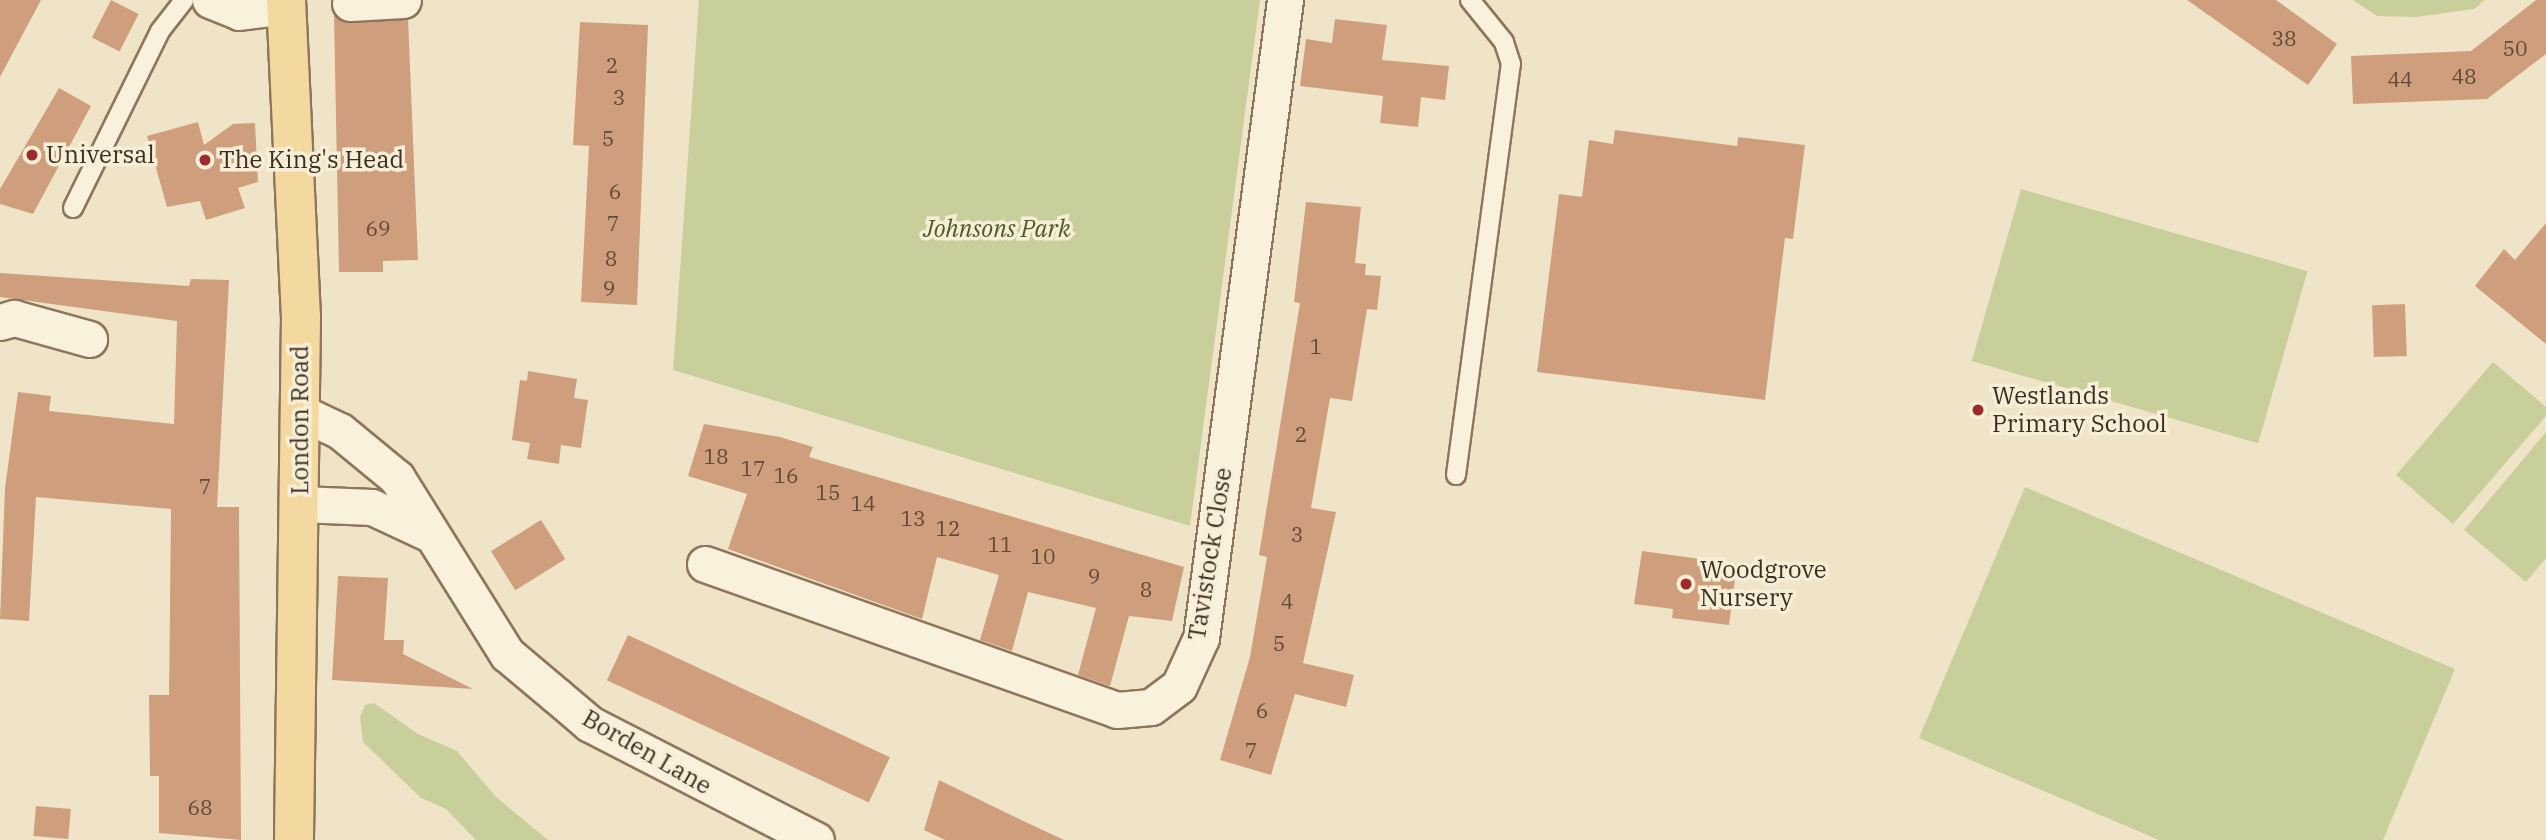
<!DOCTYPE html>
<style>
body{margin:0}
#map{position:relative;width:2546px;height:840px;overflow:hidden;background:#f0e4c8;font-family:"IBM Plex Serif",serif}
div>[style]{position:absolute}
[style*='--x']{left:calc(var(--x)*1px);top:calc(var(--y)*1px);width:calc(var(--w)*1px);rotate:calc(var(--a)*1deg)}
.green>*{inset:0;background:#c9cf9b;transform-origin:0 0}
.building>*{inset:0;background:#cf9f7d;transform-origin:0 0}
.roads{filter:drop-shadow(2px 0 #8d765c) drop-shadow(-2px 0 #8d765c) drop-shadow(0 2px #8d765c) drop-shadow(0 -2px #8d765c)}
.lane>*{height:18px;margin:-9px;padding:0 9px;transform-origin:9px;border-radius:9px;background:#faf1dc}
.street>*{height:35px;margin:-17.5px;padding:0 17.5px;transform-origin:17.5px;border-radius:17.5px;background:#faf1dc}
.primary>*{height:38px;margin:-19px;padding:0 19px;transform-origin:19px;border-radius:19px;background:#f3d9a0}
.dots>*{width:19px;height:19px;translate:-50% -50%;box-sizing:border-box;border:4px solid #f7eed8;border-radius:50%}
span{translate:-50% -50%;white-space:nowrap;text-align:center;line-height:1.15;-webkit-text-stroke:7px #f7eed8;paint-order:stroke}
.number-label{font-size:21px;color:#624a37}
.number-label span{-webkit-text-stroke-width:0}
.poi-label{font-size:24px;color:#3d2e20}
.left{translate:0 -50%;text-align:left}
.park-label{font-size:24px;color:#4d5a26;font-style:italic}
.street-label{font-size:24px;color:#3d2e20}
</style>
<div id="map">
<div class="green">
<i style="clip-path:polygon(699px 0,1260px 0,1190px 526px,673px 370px)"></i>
<i style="clip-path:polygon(2353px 0,2485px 0,2474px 9px,2416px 17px,2377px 16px)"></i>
<i style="left:2021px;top:189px;width:298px;height:179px;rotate:16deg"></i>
<i style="clip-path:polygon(2493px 362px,2546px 407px,2546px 416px,2453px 524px,2396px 475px)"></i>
<i style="clip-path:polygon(2546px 432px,2546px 558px,2526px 582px,2464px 530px)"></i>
<i style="clip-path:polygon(2025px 487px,2455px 669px,2383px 840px,2159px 840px,1919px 738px)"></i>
<i style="clip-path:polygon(374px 703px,418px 734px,457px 751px,496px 797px,548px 840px,476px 840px,446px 809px,421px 798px,363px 742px,360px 717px,365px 705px)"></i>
</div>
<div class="building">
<i style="clip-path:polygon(0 0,41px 0,0 77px)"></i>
<i style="left:111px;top:0;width:31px;height:42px;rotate:27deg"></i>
<i style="clip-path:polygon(2187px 0,2276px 0,2337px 44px,2308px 85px)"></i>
<i style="clip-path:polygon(2536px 0,2546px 0,2546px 54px,2487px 99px,2353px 104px,2351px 56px,2471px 51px)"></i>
<i style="clip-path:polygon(334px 15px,351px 23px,408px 19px,418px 260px,383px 261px,383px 272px,339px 272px)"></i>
<i style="clip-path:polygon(1335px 19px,1387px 25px,1382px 60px,1449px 66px,1445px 100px,1421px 97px,1418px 127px,1380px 123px,1383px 96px,1300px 86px,1306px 39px,1332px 43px)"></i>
<i style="clip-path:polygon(580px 22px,648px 25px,637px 305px,581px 302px,589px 146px,573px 145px)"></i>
<i style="clip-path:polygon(59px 88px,91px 106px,33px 214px,0 204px,0 189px)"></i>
<i style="clip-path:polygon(198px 122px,204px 145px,233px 124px,255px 123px,258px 182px,238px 188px,245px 208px,206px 220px,200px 201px,167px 207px,147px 136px)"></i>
<i style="clip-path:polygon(1615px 130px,1737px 146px,1738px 137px,1805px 145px,1793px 239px,1785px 238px,1765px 400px,1537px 372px,1559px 194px,1582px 197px,1589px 140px,1613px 144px)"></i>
<i style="clip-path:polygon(1306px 202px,1361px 207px,1355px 263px,1366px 264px,1365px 275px,1381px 276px,1377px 310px,1367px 309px,1352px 401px,1330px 398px,1311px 508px,1336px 512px,1303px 663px,1354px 675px,1346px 707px,1295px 694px,1271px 775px,1220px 760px,1250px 657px,1267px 557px,1259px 555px,1300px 303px,1294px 302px)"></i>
<i style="clip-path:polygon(2546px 223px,2546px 344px,2475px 286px,2504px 249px,2515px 260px)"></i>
<i style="clip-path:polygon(0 273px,189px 286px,191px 279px,229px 280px,217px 507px,239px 507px,241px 840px,159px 833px,159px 776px,150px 776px,149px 695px,169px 695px,171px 509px,36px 497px,29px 621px,0 619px,5px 488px,18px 392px,51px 396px,49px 411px,174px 424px,177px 321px,0 297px)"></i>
<i style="left:2405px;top:304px;width:52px;height:33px;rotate:88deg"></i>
<i style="clip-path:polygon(528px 371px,577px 379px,574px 398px,588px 400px,581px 448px,561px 445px,559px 464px,527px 459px,530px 443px,512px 440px,520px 380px,527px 381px)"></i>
<i style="clip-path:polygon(704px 424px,780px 437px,813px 447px,809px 457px,1184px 567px,1172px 621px,1129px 616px,1110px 686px,1078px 675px,1096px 608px,1028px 592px,1012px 651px,980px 640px,999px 575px,937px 557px,922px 619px,728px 549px,747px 494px,688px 476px)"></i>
<i style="left:541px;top:520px;width:46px;height:59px;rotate:58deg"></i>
<i style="clip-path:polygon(1642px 551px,1737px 564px,1729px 625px,1672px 618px,1673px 609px,1634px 604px)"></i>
<i style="clip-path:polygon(338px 576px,388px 578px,384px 640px,404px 640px,403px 654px,473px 689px,332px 680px)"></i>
<i style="left:628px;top:635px;width:289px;height:50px;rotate:25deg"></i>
<i style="clip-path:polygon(939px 780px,1013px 816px,1064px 840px,945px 840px,924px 830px)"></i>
<i style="left:36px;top:806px;width:35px;height:30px;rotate:5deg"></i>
</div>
<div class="roads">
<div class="lane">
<i style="--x:73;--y:208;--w:197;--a:-63.8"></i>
<i style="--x:160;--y:31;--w:39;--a:-52"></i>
<i style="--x:1456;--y:475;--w:415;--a:-82.4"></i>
<i style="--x:1511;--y:64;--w:23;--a:-108"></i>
<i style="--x:1504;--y:42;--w:54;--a:-129"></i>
</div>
<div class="street">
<i style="--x:210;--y:0;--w:31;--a:22"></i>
<i style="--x:239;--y:12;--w:47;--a:-7.3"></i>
<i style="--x:350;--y:3;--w:53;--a:-3.2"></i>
<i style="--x:0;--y:322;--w:15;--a:-16"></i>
<i style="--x:14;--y:318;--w:78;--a:15.6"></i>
<i style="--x:302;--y:413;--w:42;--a:25.3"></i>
<i style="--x:340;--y:431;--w:74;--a:39.5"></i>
<i style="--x:397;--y:478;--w:208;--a:58"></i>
<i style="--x:507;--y:654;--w:65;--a:40"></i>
<i style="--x:557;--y:696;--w:43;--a:40.3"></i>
<i style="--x:590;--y:724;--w:254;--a:27.2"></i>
<i style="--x:300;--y:504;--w:72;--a:2.4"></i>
<i style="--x:372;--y:507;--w:62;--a:24.9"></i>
<i style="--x:705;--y:564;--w:437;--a:19.5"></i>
<i style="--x:1117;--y:710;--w:34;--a:-5"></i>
<i style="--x:1151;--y:707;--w:35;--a:-37"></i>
<i style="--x:1179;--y:686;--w:53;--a:-65.4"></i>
<i style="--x:1201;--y:638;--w:644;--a:-82.5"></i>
</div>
<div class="primary">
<i style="--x:286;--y:0;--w:317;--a:87.3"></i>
<i style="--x:301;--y:317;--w:523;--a:90.77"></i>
</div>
</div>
<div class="dots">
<i style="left:32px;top:155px;background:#9e2a2b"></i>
<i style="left:205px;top:160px;background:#9e2a2b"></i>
<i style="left:1978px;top:410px;background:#9e2a2b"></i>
<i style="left:1686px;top:584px;background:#9e2a2b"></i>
</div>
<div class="number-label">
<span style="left:2284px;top:38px">38</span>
<span style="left:2515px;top:48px">50</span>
<span style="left:612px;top:65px">2</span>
<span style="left:2464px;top:76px">48</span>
<span style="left:2400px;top:79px">44</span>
<span style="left:619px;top:97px">3</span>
<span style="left:608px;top:138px">5</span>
<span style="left:615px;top:191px">6</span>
<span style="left:613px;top:223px">7</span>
<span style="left:378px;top:228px">69</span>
<span style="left:611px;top:258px">8</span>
<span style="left:609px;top:288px">9</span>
<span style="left:1316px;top:346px">1</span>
<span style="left:1301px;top:434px">2</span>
<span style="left:716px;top:456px">18</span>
<span style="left:753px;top:468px">17</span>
<span style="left:786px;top:475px">16</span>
<span style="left:205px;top:486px">7</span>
<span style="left:828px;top:492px">15</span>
<span style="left:863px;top:503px">14</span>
<span style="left:913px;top:518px">13</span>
<span style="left:948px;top:528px">12</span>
<span style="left:1297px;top:534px">3</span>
<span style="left:1000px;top:544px">11</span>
<span style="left:1043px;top:556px">10</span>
<span style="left:1094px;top:576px">9</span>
<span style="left:1146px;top:589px">8</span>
<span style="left:1287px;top:601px">4</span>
<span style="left:1279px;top:643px">5</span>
<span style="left:1262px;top:710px">6</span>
<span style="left:1251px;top:750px">7</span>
<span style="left:200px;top:807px">68</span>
</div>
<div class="poi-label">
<span class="left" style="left:46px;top:155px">Universal</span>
<span class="left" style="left:219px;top:160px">The King's Head</span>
<span class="left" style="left:1992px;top:410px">Westlands<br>Primary School</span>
<span class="left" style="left:1700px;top:584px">Woodgrove<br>Nursery</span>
</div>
<div class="park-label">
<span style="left:997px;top:229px">Johnsons Park</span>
</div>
<div class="street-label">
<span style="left:300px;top:420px;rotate:-90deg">London Road</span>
<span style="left:1210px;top:554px;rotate:-81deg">Tavistock Close</span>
<span style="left:647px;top:752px;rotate:30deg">Borden Lane</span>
</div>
</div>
